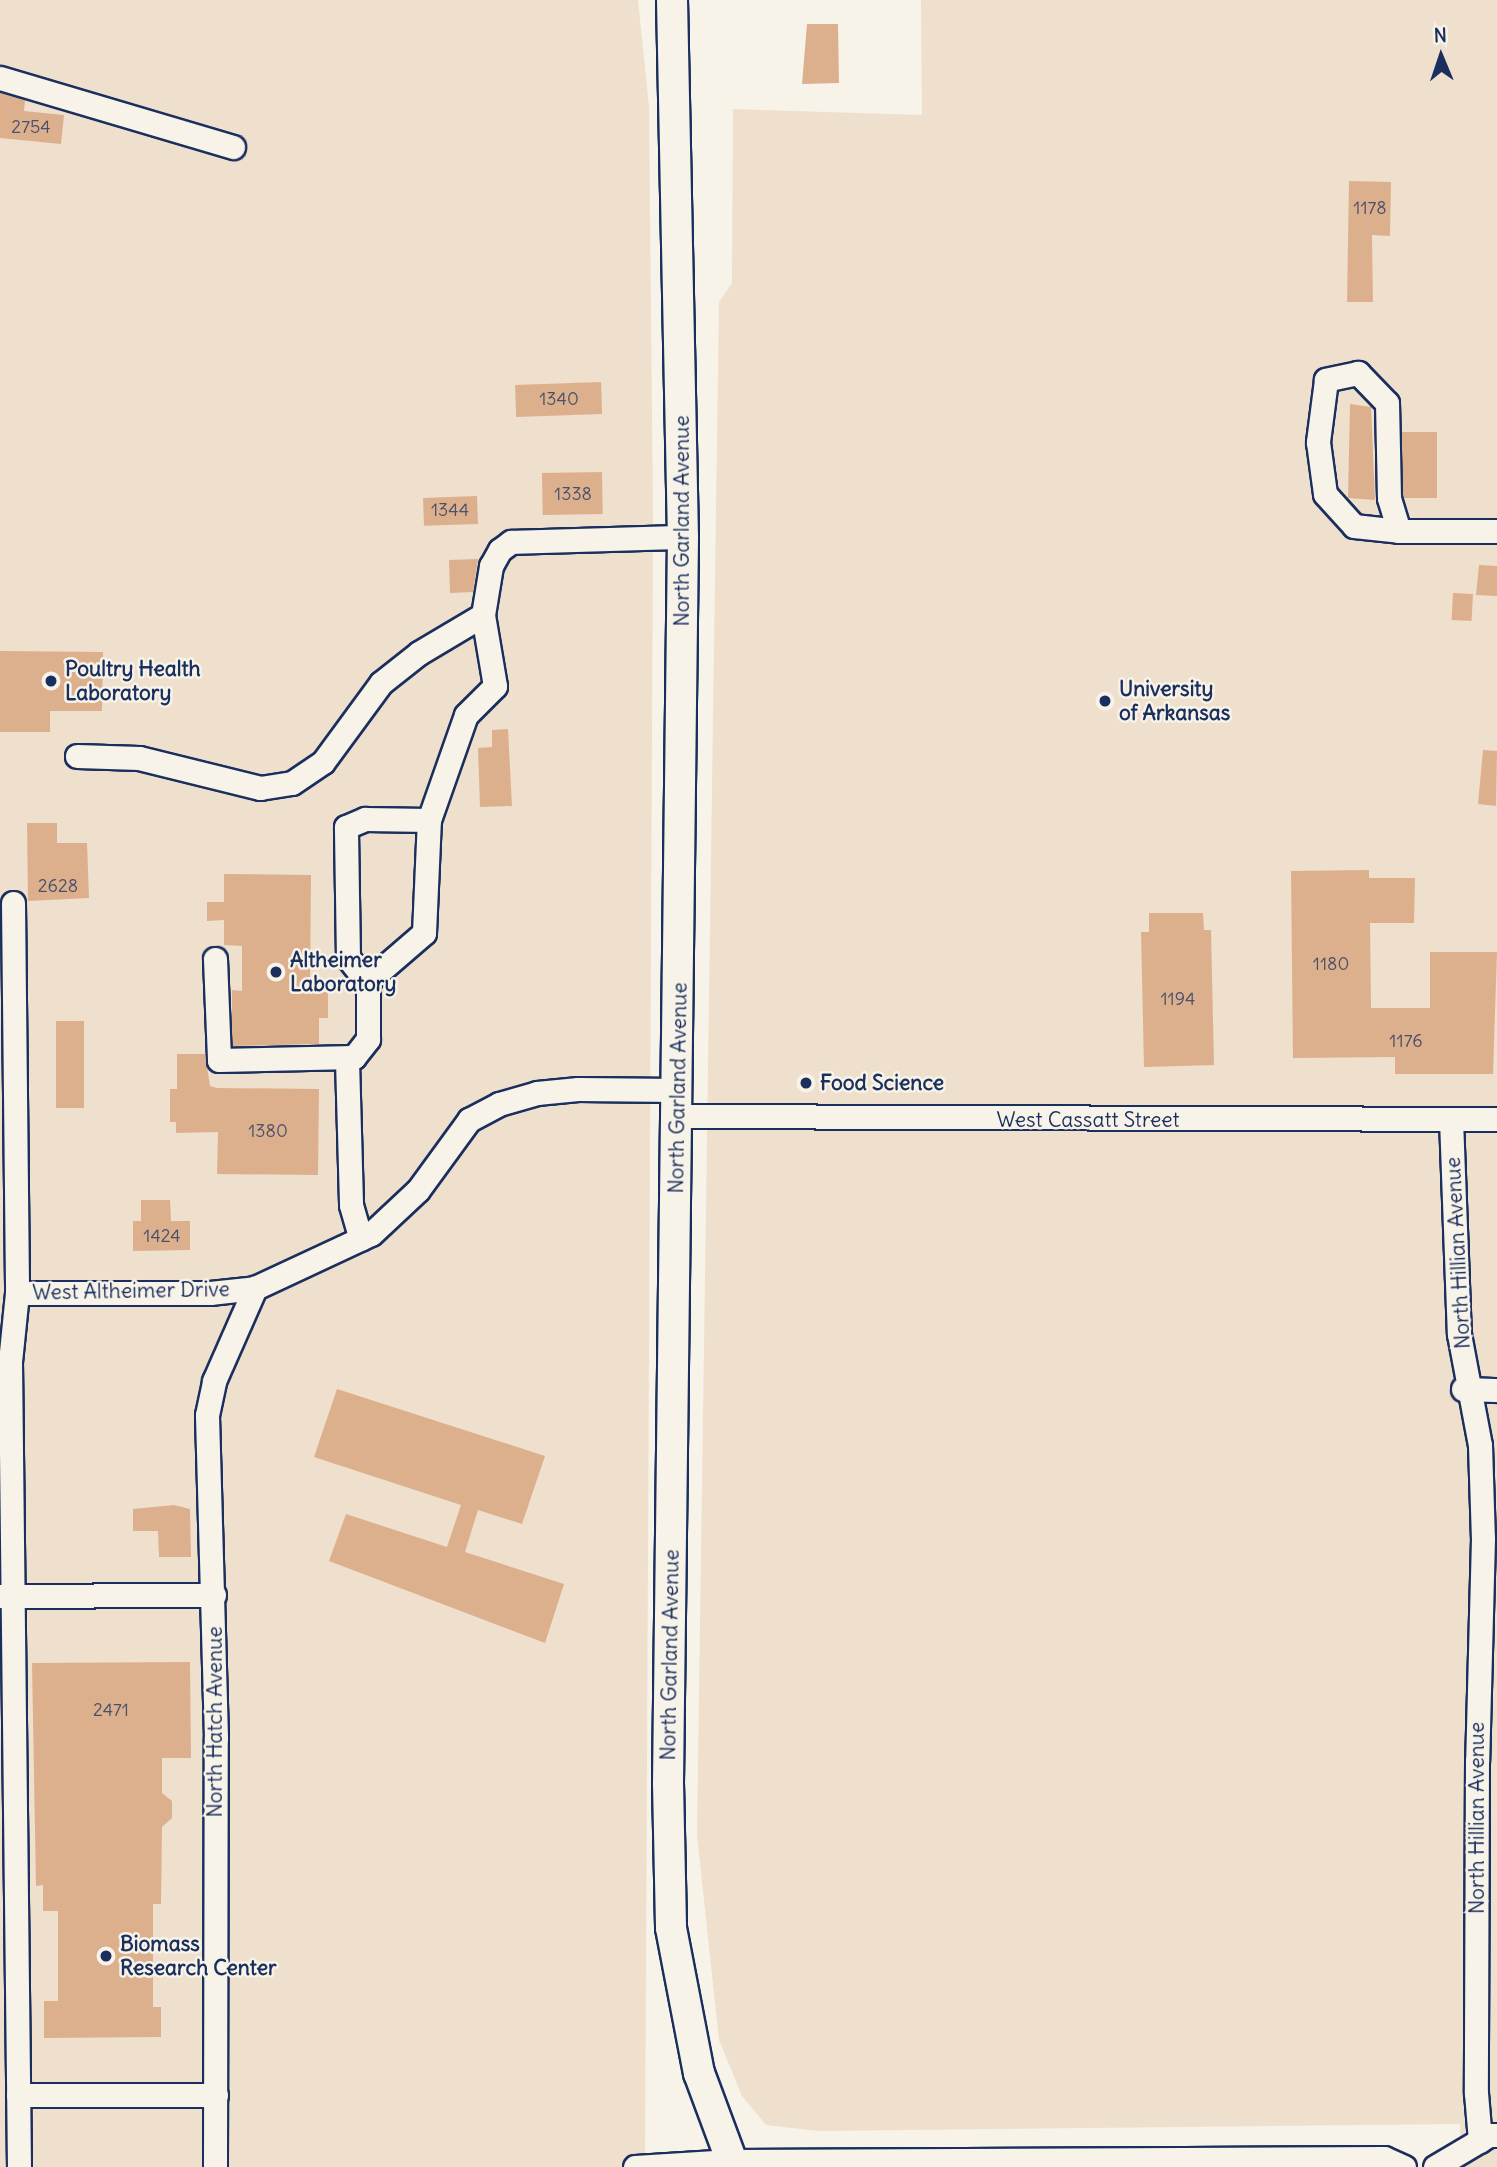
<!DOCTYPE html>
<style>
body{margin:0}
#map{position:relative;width:1497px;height:2167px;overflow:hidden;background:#f7f3e8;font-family:Delius,sans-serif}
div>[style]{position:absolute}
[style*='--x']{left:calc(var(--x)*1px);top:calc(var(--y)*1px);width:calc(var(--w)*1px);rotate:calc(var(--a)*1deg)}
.built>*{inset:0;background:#efdfcd}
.building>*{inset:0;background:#dcb08d;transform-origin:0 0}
.roads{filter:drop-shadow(2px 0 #1b2f5e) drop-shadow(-2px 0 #1b2f5e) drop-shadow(0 2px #1b2f5e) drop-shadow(0 -2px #1b2f5e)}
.minor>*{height:23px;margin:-11.5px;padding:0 11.5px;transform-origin:11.5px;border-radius:11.5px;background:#f7f3e8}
.major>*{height:30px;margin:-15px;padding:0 15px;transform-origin:15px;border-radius:15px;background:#f7f3e8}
.dots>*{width:19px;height:19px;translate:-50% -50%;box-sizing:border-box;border:4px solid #f7f3e8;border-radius:50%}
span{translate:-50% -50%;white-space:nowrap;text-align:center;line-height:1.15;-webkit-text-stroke:5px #f7f3e8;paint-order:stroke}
.number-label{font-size:18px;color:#4b4f6a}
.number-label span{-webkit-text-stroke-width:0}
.street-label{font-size:21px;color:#1b2f5e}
.poi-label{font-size:21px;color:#1b2f5e;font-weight:700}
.left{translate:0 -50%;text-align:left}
.north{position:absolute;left:1406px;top:21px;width:70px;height:70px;-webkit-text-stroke:5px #f7f3e8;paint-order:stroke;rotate:358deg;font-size:19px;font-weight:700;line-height:28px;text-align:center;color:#1b2f5e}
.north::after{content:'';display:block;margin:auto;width:24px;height:32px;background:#1b2f5e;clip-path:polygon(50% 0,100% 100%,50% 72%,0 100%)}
</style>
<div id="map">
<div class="built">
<i style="clip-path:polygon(0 0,638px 0,649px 107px,653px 522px,645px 2167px,0 2167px)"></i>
<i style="clip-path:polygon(921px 0,1497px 0,1497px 2167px,1461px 2167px,1460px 2124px,819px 2131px,766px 2125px,742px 2096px,719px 2040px,697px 1835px,719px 302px,732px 283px,733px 109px,922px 115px)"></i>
</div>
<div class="building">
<i style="clip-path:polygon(807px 24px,838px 24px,839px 83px,802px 84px)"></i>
<i style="clip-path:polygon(0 93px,25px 100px,24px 111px,64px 115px,61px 144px,0 138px)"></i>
<i style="clip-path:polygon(1349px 181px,1391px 182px,1390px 236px,1372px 235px,1373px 302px,1347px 302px)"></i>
<i style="left:601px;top:382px;width:32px;height:86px;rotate:88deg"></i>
<i style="clip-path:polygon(1350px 404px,1371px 407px,1375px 500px,1348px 498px)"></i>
<i style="left:1402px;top:432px;width:35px;height:66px"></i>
<i style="left:602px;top:472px;width:42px;height:60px;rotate:89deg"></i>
<i style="left:477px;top:496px;width:28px;height:54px;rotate:88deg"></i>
<i style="clip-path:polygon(478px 559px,473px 592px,450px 593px,449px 560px)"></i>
<i style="clip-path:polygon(1479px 565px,1497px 566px,1497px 596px,1476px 595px)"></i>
<i style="left:1453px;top:593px;width:20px;height:27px;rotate:3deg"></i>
<i style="clip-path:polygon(0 651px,103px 652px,102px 711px,50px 711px,50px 732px,0 732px)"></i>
<i style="clip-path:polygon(508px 729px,512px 806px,480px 807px,478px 748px,492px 747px,492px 730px)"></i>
<i style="clip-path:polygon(1483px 750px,1497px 751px,1496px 806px,1478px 804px)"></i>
<i style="clip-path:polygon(27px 823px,57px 823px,57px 843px,87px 843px,89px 898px,28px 901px)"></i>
<i style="clip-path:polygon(1369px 870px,1369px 878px,1415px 878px,1414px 923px,1370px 923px,1371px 1008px,1430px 1008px,1430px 952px,1497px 952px,1493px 1074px,1395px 1074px,1395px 1057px,1293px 1058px,1291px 871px)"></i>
<i style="clip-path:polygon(224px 874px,311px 875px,310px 992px,328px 992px,328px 1018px,319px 1018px,319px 1044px,232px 1046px,232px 990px,242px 991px,242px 946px,224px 945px,224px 920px,207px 921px,207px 902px,224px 902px)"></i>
<i style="clip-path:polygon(1149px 913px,1203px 913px,1204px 930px,1211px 930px,1214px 1065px,1144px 1067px,1141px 932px,1149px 932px)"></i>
<i style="left:56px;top:1021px;width:28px;height:87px"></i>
<i style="clip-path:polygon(177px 1054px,205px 1054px,210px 1086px,217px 1088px,319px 1089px,318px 1175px,217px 1174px,218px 1132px,176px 1133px,176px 1122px,170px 1122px,170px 1089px,177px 1089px)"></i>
<i style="clip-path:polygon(141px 1200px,170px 1200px,171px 1221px,190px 1221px,190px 1250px,133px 1251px,133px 1221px,141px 1221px)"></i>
<i style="clip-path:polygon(337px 1389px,545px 1456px,522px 1524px,478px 1510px,465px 1552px,564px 1584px,545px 1643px,329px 1561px,346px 1514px,447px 1547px,461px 1505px,314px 1457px)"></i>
<i style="clip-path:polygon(174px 1505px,190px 1509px,191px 1557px,159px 1557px,158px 1531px,133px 1531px,133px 1509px)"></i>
<i style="clip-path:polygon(190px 1662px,191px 1758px,162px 1758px,162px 1793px,172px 1801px,172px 1818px,162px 1827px,161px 1904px,153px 1904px,153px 2007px,161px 2007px,161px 2037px,44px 2038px,44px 2001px,58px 2001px,58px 1911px,43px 1911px,43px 1885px,36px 1886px,32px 1663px)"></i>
</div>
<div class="roads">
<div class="minor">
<i style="--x:0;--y:78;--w:243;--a:16.5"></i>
<i style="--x:1399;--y:531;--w:34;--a:-107"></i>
<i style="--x:1389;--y:498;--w:95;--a:-91.2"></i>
<i style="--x:1387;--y:403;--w:42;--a:-134"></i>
<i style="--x:1358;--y:373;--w:33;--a:168"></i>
<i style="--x:1326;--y:380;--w:63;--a:97.4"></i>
<i style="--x:1318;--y:442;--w:52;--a:82.3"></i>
<i style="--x:1325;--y:494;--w:43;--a:47.8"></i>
<i style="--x:1354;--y:526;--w:45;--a:6.3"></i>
<i style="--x:1399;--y:531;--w:98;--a:0"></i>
<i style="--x:77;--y:756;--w:62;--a:1.8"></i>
<i style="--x:139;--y:758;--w:125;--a:13.9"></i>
<i style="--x:260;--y:788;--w:32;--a:-9"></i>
<i style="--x:292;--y:783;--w:37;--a:-34"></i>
<i style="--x:323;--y:762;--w:98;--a:-53.7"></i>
<i style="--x:381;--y:683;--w:48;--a:-38.3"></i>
<i style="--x:419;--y:653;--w:74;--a:-30.7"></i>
<i style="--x:483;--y:615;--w:50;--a:-80.7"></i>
<i style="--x:491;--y:566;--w:18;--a:-61"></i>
<i style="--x:500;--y:550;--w:14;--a:-36"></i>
<i style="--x:511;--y:542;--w:172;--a:-1.7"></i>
<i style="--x:13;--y:903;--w:390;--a:89.4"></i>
<i style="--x:17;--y:1293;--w:69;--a:95.8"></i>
<i style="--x:10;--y:1362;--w:805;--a:89.36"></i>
<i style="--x:215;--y:959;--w:101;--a:87.7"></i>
<i style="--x:219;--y:1060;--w:135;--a:-1.3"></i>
<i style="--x:354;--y:1057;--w:23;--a:-52"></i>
<i style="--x:368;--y:1039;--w:46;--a:-90"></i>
<i style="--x:368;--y:993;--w:11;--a:-95"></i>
<i style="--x:367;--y:982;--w:31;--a:-128"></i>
<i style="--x:348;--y:958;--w:131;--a:-90.9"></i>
<i style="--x:346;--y:827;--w:21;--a:-23"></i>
<i style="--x:365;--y:819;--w:64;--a:0.9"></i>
<i style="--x:367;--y:982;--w:75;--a:-40.7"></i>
<i style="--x:424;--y:933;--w:113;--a:-87.5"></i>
<i style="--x:429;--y:820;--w:111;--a:-70.6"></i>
<i style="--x:466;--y:715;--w:41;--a:-45"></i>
<i style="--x:495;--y:686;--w:72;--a:-99.6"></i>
<i style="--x:347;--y:1060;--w:145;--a:88.4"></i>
<i style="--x:351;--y:1205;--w:35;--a:74"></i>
<i style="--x:678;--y:1116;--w:819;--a:0.21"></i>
<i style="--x:1451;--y:1119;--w:215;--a:87.9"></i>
<i style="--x:1459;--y:1334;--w:113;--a:79.3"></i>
<i style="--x:1480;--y:1445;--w:93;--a:88.2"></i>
<i style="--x:1483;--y:1538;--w:223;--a:91.5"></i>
<i style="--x:1477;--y:1761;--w:332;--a:90.2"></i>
<i style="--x:1476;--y:2093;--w:48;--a:85.2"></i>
<i style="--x:17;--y:1293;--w:193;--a:0"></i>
<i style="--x:210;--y:1293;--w:45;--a:-6.3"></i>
<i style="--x:255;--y:1288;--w:128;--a:-25"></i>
<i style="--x:371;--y:1234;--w:64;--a:-43.1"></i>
<i style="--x:418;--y:1190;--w:87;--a:-53.9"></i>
<i style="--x:469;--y:1120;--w:34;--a:-28"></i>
<i style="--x:499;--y:1104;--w:40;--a:-16"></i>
<i style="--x:537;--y:1093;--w:41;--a:-5.6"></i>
<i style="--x:578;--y:1089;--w:100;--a:0.6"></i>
<i style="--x:1463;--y:1389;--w:34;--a:2"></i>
<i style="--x:0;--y:1596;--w:214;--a:-0.3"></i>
<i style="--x:18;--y:2095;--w:198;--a:0"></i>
<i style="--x:215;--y:2167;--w:429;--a:-89.9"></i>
<i style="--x:216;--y:1738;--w:323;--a:-91.6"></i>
<i style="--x:207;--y:1415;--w:35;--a:-78"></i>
<i style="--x:214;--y:1381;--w:102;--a:-66.2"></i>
<i style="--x:635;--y:2167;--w:96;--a:-3.6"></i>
<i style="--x:731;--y:2161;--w:653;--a:-0.26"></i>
<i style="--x:1384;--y:2158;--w:22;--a:24"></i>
<i style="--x:1435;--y:2167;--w:63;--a:-30.7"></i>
<i style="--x:1489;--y:2135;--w:8;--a:0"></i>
</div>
<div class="major">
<i style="--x:672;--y:0;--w:537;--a:88.83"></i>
<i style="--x:683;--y:537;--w:1246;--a:90.69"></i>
<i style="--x:668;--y:1783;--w:145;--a:88.8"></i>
<i style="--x:671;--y:1928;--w:148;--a:79.1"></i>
<i style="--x:699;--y:2073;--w:100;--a:69.6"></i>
</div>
</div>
<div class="dots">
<i style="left:51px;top:681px;background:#1b2f5e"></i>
<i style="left:1105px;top:701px;background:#1b2f5e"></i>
<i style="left:276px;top:972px;background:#1b2f5e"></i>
<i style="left:806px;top:1083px;background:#1b2f5e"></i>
<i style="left:106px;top:1956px;background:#1b2f5e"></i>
</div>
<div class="number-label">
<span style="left:31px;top:127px">2754</span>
<span style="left:1370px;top:208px">1178</span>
<span style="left:559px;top:399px">1340</span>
<span style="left:573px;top:494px">1338</span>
<span style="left:450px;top:510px">1344</span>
<span style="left:58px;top:886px">2628</span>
<span style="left:1331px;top:964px">1180</span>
<span style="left:1178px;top:999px">1194</span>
<span style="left:1406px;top:1041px">1176</span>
<span style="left:268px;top:1131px">1380</span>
<span style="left:162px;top:1236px">1424</span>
<span style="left:111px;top:1710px">2471</span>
</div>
<div class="street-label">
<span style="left:682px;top:521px;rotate:-90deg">North Garland Avenue</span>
<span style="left:678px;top:1088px;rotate:-89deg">North Garland Avenue</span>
<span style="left:1088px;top:1120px">West Cassatt Street</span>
<span style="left:1458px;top:1253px;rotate:-93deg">North Hillian Avenue</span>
<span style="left:131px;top:1291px;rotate:-1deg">West Altheimer Drive</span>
<span style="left:670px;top:1655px;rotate:-89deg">North Garland Avenue</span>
<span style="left:215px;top:1722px;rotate:-90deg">North Hatch Avenue</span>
<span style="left:1477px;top:1818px;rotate:-90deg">North Hillian Avenue</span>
</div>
<div class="poi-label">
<span class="left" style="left:65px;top:681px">Poultry Health<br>Laboratory</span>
<span class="left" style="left:1119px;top:701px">University<br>of Arkansas</span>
<span class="left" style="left:290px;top:972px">Altheimer<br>Laboratory</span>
<span class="left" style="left:820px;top:1083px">Food Science</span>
<span class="left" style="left:120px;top:1956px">Biomass<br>Research Center</span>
</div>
<div class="north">N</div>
</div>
